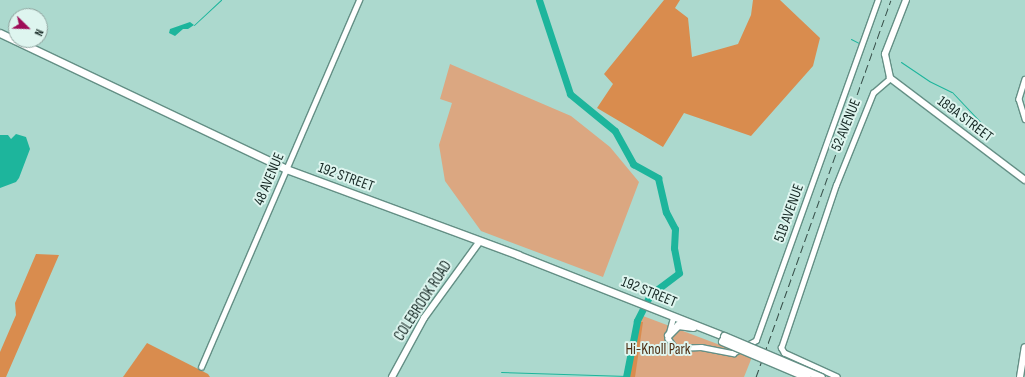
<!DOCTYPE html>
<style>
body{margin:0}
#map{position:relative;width:1025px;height:377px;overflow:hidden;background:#acd9ce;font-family:"Sofia Sans Condensed",sans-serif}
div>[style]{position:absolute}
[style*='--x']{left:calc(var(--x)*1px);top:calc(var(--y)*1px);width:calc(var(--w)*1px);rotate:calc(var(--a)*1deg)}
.green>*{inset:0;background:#dba781}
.forest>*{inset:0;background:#d98c4e}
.water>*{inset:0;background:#1db59c}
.stream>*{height:1px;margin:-0.5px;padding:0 0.5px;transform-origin:0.5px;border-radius:0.5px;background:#1db59c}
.river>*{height:7px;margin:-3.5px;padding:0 3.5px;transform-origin:3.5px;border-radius:3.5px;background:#1db59c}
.roads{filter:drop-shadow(1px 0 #648f85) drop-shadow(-1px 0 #648f85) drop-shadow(0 1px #648f85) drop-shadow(0 -1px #648f85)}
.minor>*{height:4.5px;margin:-2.25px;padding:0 2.25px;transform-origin:2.25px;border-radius:2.25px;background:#fff}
.tertiary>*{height:6px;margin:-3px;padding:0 3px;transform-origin:3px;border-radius:3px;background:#fff}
.secondary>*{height:7px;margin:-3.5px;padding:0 3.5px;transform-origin:3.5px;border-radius:3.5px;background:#fff}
.rail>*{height:1px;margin-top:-0.5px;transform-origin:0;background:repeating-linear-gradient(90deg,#364e48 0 8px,transparent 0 12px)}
.bridges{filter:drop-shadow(1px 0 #648f85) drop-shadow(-1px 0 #648f85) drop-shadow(0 1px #648f85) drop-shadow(0 -1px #648f85)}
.secondary-bridge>*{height:7px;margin:-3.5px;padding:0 3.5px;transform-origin:3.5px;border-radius:3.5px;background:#fff}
span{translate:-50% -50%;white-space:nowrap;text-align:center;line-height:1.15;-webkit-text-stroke:4px #def5ef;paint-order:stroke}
.street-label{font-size:15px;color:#162824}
.park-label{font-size:15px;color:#4e2e13}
.north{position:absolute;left:8px;top:8px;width:40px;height:40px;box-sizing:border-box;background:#def5ef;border:1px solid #8ea39e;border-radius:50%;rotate:113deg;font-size:11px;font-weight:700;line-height:16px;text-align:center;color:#162824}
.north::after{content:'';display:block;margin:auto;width:14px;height:18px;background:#9e0c57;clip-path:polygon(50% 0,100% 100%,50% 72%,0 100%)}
</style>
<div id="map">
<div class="green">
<i style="clip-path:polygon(450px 64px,571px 116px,610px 147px,639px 182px,603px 277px,481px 231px,445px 181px,439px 145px,452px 103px,440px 99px)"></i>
<i style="clip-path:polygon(643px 316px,752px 357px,744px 377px,626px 377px,634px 334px)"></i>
</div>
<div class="forest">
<i style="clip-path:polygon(664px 0,680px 0,675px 8px,688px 18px,692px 57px,738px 44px,751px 15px,753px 0,780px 0,820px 38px,813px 66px,751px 136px,684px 113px,663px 147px,597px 108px,613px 84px,604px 74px)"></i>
<i style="clip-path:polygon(36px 254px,59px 255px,6px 377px,0 377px,0 352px,16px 315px,15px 303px)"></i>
<i style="clip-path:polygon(640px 322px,643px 322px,635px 377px,629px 377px)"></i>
<i style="clip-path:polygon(147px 343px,208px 374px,210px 377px,123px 377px)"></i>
</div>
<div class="water">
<i style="clip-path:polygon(190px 22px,194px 25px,188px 29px,183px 29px,175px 36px,169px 33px,170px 29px)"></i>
<i style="clip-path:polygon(16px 134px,26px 137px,30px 149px,19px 178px,16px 182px,0 188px,0 135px,8px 135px,11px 139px)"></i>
</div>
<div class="stream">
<i style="--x:194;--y:25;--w:37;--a:-43"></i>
<i style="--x:851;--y:39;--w:9;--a:27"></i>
<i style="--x:901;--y:62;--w:34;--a:34"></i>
<i style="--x:929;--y:81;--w:25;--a:26"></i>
<i style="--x:952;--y:92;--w:48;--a:46.7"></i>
<i style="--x:501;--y:372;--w:126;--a:1.8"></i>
</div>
<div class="river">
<i style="--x:539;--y:0;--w:99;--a:71.7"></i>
<i style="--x:570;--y:94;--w:58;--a:39.4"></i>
<i style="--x:615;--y:131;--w:38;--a:61"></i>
<i style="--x:633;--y:164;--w:29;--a:29"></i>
<i style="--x:658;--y:178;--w:35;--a:77"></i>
<i style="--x:666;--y:212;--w:19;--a:62"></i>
<i style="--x:675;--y:229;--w:19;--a:93"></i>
<i style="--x:674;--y:248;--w:25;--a:79"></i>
<i style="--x:679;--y:273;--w:36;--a:143"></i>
<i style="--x:650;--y:295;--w:29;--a:117"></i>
<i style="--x:637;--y:321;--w:57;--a:101.1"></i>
</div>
<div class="roads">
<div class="minor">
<i style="--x:1025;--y:79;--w:21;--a:107"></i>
<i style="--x:1019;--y:99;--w:21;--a:73"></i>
<i style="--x:674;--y:316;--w:23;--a:105"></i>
<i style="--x:668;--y:338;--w:12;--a:55"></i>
<i style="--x:675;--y:348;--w:26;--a:-2"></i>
<i style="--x:701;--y:347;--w:33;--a:11"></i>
<i style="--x:733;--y:353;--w:26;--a:-29"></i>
<i style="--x:756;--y:340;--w:361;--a:-70.3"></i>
<i style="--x:201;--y:367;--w:400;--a:-66.7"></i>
<i style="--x:837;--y:377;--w:58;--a:-155.6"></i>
<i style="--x:784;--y:353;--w:6;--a:-121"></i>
<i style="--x:781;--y:348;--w:172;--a:-71.4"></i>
<i style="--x:836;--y:185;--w:99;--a:-68.1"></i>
<i style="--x:873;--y:93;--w:23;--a:-41"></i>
</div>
<div class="tertiary">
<i style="--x:906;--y:0;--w:58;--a:111.3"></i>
<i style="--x:885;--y:54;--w:25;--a:78"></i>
<i style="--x:890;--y:78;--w:169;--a:37.1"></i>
<i style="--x:392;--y:377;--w:67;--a:-61.5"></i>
<i style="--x:424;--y:318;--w:95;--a:-54"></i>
<i style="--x:1020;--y:377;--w:30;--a:-81"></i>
</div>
<div class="secondary">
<i style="--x:0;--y:33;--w:317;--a:25.4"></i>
<i style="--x:286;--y:169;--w:247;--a:20.3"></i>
<i style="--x:518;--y:255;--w:221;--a:21.5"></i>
<i style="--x:668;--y:335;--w:14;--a:-45"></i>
<i style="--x:678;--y:325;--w:15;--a:8"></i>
</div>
</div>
<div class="rail">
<i style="--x:756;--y:377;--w:400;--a:-70.3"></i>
</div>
<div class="bridges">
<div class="secondary-bridge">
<i style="--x:724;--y:336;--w:105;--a:22.9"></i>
<i style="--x:722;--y:341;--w:92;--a:23"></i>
</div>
</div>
<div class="street-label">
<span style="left:965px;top:119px;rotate:37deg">189A STREET</span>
<span style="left:846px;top:125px;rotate:-68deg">52 AVENUE</span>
<span style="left:346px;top:177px;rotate:20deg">192 STREET</span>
<span style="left:269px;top:179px;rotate:-67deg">48 AVENUE</span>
<span style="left:789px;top:213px;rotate:-70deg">51B AVENUE</span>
<span style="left:649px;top:292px;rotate:22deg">192 STREET</span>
<span style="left:423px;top:301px;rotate:-57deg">COLEBROOK ROAD</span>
</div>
<div class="park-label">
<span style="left:658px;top:350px">Hi-Knoll Park</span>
</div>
<div class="north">N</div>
</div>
